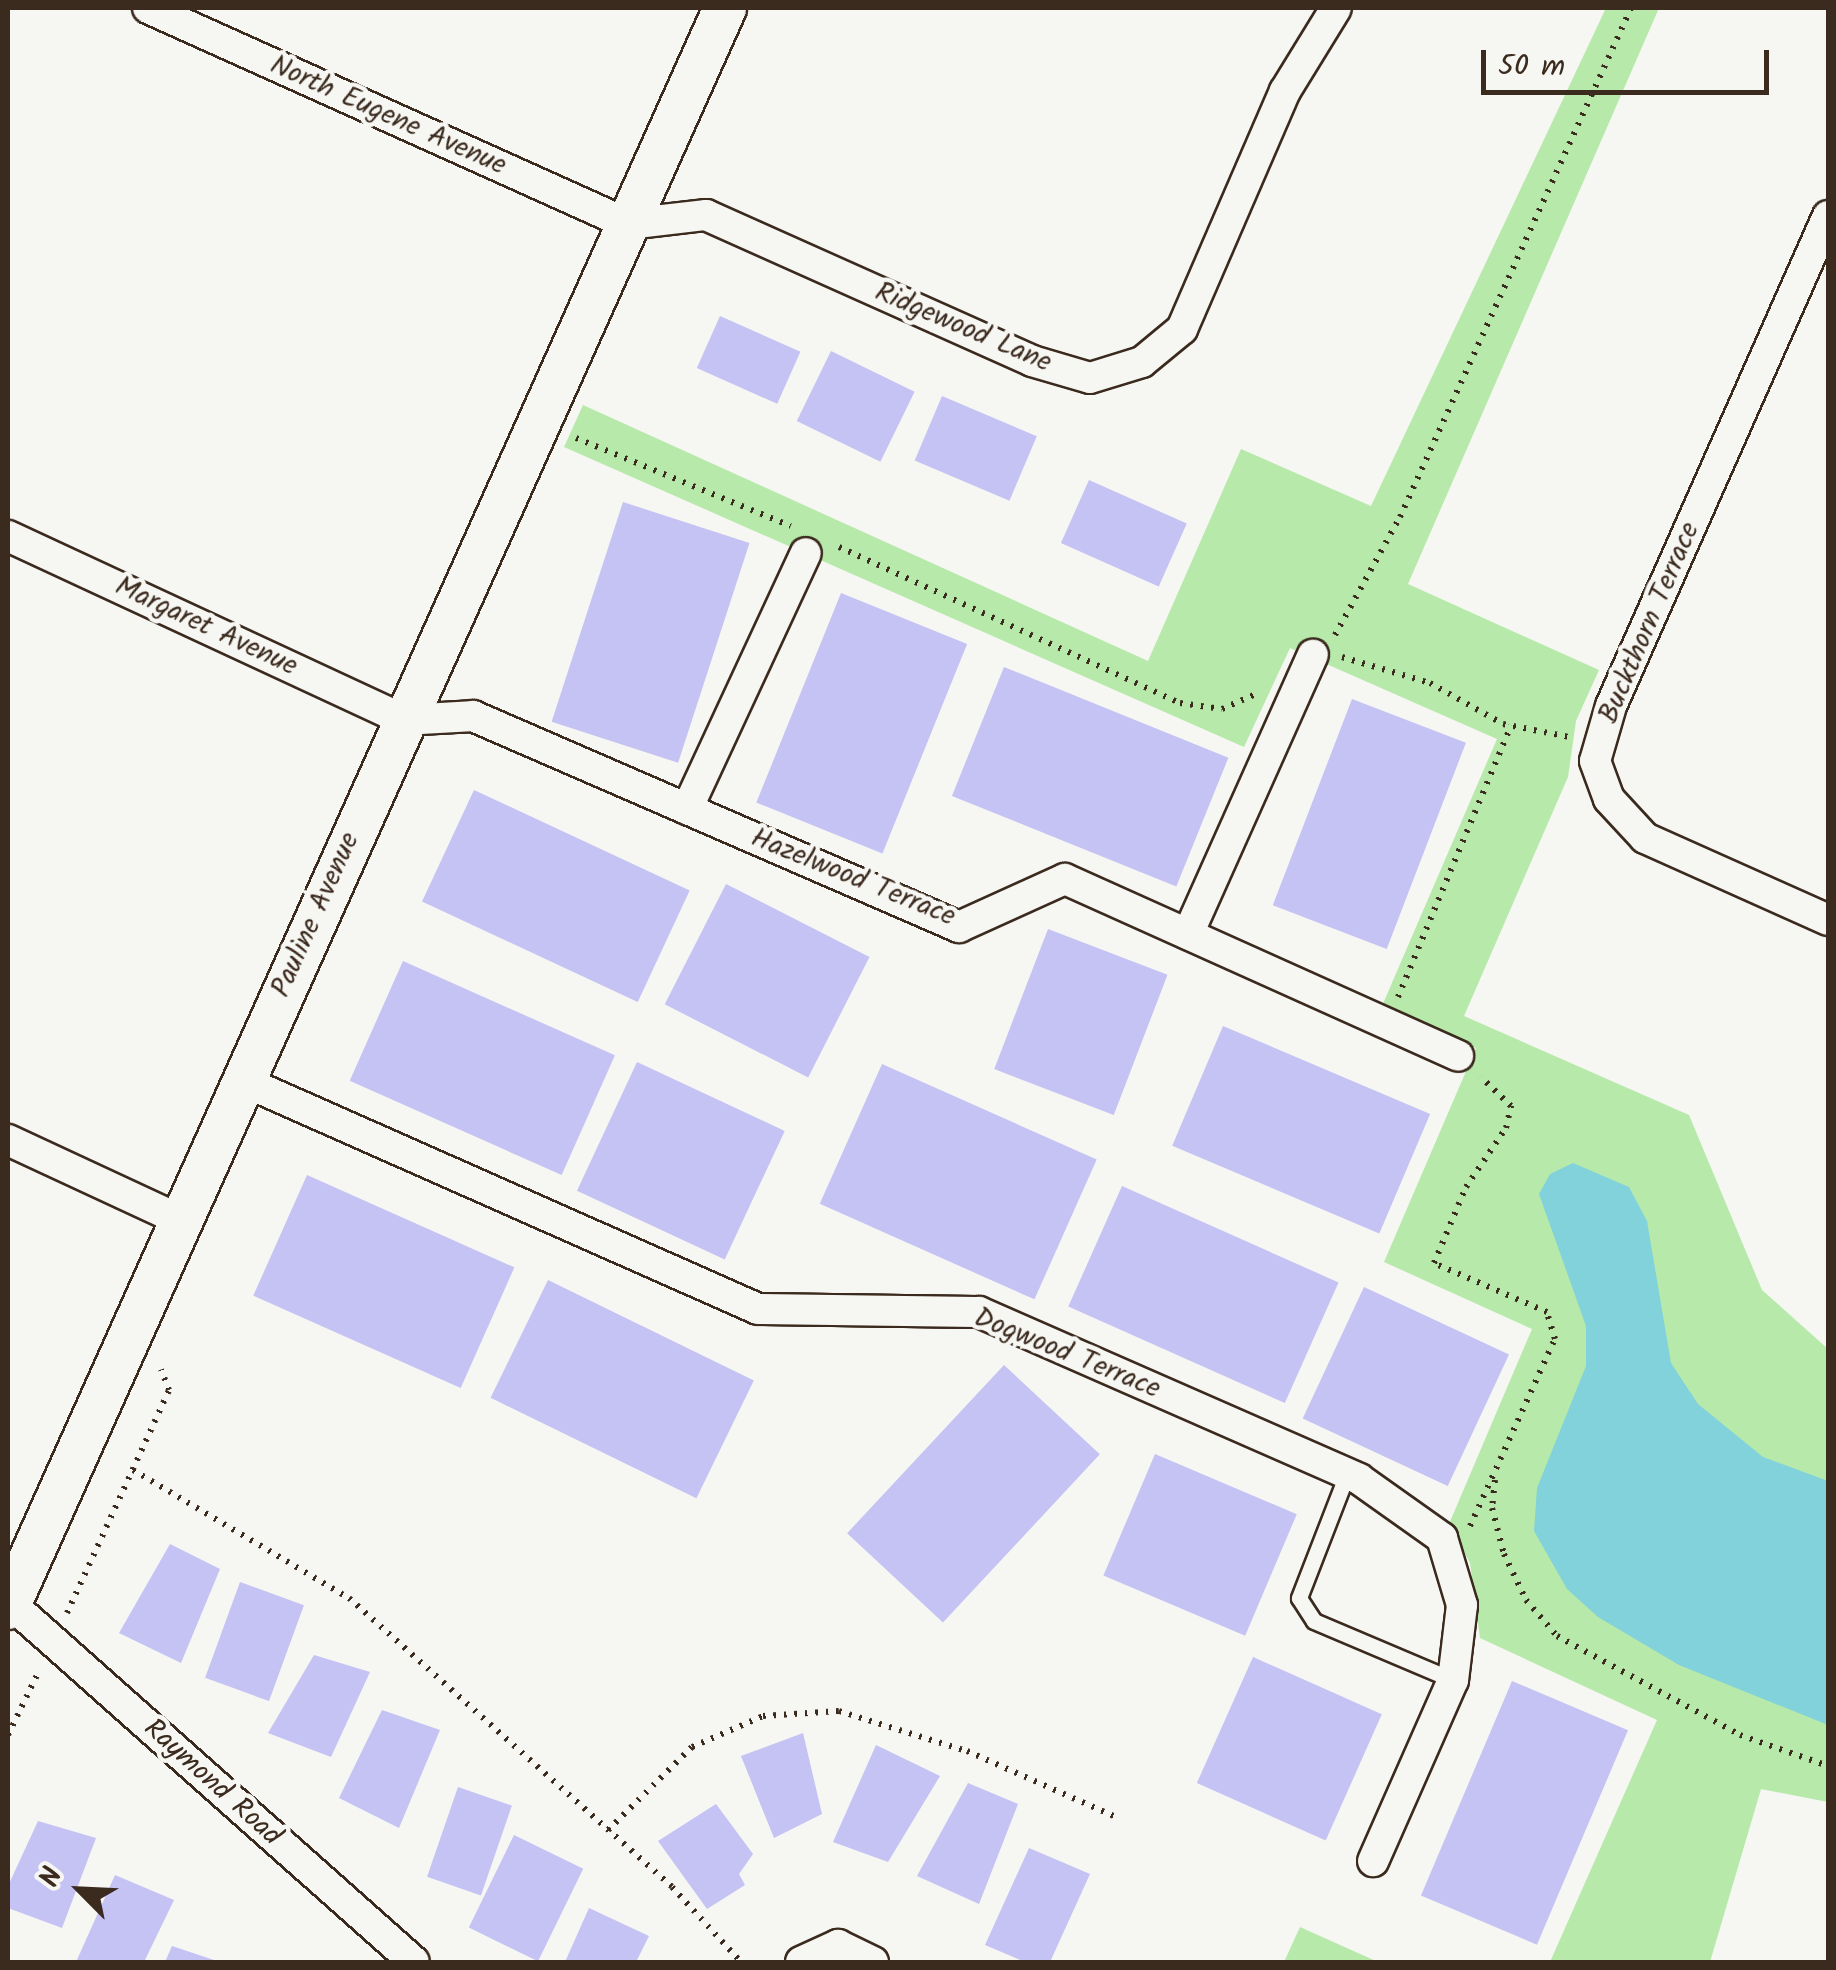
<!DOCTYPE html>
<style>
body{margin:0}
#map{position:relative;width:1836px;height:1970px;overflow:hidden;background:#f6f6f2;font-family:Kalam,sans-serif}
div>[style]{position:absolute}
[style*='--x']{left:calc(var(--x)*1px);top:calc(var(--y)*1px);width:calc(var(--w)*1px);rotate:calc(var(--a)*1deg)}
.green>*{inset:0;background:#b7e9aa}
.water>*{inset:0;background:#81d2da}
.building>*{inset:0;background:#c5c2f4;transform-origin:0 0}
.path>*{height:6px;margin-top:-3px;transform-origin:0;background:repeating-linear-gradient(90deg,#3b2a1e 0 2.5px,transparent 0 10.5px)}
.roads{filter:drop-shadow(2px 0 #3b2a1e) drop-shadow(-2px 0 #3b2a1e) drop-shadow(0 2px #3b2a1e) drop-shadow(0 -2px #3b2a1e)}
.lane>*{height:15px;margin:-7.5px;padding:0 7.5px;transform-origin:7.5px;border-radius:7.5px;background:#f6f6f2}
.street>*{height:30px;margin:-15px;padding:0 15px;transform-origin:15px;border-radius:15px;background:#f6f6f2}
.secondary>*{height:42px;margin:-21px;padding:0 21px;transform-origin:21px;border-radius:21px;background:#f6f6f2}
span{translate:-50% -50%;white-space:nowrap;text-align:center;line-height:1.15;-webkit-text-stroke:9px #f6f6f2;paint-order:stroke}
.street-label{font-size:28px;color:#3b2a1e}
.frame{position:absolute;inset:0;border:10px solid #3b2a1e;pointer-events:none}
.north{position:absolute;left:30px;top:1840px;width:100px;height:100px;-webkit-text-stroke:8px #f6f6f2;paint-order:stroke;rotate:294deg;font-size:28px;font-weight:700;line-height:40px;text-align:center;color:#3b2a1e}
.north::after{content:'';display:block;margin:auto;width:35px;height:45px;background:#3b2a1e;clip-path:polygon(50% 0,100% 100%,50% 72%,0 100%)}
.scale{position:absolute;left:1481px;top:50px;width:288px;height:45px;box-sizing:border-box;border:5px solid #3b2a1e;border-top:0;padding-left:12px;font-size:30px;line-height:35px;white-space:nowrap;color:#3b2a1e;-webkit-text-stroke:8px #f6f6f2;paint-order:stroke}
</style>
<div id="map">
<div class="green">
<i style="clip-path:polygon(1606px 8px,1659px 8px,1408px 584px,1599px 670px,1576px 721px,1568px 777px,1464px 1016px,1689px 1115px,1762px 1290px,1828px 1349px,1828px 1802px,1761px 1789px,1710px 1962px,1550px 1962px,1657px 1720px,1480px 1638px,1470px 1563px,1449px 1524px,1532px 1329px,1384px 1262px,1476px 1048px,1382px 1006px,1497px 739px,1290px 648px,1244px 747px,564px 447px,583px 405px,1148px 661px,1241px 449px,1371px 506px)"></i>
<i style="clip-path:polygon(1300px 1927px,1378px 1962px,1284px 1962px)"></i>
</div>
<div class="water">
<i style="clip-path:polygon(1573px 1163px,1629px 1187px,1647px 1221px,1671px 1363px,1698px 1404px,1763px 1457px,1828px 1481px,1828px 1725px,1679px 1665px,1598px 1617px,1567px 1589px,1534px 1531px,1537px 1488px,1586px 1366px,1586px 1326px,1539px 1194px,1550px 1174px)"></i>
</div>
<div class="building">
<i style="left:720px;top:316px;width:88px;height:57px;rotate:24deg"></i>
<i style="left:831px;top:351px;width:93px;height:78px;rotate:26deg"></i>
<i style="left:942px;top:396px;width:103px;height:70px;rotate:23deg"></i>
<i style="left:1089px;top:480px;width:107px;height:69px;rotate:24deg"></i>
<i style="left:623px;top:502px;width:133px;height:231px;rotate:18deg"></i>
<i style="left:841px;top:593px;width:136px;height:226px;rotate:22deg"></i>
<i style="left:1004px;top:667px;width:242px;height:139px;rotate:22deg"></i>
<i style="left:1352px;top:699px;width:122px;height:221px;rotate:21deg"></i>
<i style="left:474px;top:790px;width:238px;height:123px;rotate:25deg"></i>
<i style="left:726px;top:884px;width:161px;height:135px;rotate:27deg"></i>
<i style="left:1048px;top:929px;width:128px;height:150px;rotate:21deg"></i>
<i style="left:403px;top:961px;width:232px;height:131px;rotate:24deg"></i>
<i style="left:1223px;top:1026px;width:225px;height:130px;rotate:23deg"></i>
<i style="left:637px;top:1062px;width:163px;height:142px;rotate:25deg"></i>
<i style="left:882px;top:1064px;width:235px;height:153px;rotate:24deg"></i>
<i style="left:307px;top:1175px;width:227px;height:132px;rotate:24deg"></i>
<i style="left:1122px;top:1186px;width:237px;height:132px;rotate:24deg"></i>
<i style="left:548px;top:1280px;width:229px;height:131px;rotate:26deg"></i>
<i style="left:1364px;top:1287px;width:160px;height:145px;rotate:25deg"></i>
<i style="left:1004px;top:1365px;width:131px;height:230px;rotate:43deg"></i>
<i style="left:1155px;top:1454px;width:154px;height:132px;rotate:23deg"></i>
<i style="clip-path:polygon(170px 1544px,220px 1569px,181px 1663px,119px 1633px)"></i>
<i style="left:240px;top:1582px;width:68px;height:102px;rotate:20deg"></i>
<i style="clip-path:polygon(314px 1655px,370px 1672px,331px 1757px,268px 1733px)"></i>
<i style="left:1253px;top:1657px;width:141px;height:138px;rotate:24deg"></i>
<i style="left:1512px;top:1681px;width:126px;height:233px;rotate:23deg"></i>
<i style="clip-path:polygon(382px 1710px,440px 1730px,399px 1828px,339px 1798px)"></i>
<i style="clip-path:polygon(803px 1733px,822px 1814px,774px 1838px,741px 1756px)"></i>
<i style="clip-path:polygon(876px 1745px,940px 1776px,888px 1862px,833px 1842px)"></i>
<i style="clip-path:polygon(968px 1783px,1018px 1804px,979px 1904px,917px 1876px)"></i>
<i style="left:458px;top:1787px;width:57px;height:95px;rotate:19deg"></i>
<i style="clip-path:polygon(716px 1804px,753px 1854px,739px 1874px,745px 1885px,707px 1909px,658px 1841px)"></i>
<i style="clip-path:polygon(38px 1821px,96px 1838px,62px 1928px,8px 1908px,8px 1886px)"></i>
<i style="left:514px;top:1835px;width:77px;height:103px;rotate:26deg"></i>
<i style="clip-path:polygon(1029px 1848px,1090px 1874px,1050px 1962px,1025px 1962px,985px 1945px)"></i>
<i style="clip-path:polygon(115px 1875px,174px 1900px,144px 1962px,76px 1962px)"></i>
<i style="clip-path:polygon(589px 1908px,649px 1936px,636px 1962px,565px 1962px)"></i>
<i style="clip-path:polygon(172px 1946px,220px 1962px,165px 1962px)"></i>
</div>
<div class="path">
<i style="--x:576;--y:438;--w:232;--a:22.3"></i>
<i style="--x:839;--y:547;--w:375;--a:24.6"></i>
<i style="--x:1180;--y:703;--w:42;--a:8.1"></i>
<i style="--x:1222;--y:709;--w:39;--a:-24"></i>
<i style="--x:1335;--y:635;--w:135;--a:-61.2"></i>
<i style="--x:1400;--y:517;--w:559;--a:-65.59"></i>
<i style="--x:1342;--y:657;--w:92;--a:16.5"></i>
<i style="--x:1430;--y:683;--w:84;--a:29.3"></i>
<i style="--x:1503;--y:724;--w:67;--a:11.1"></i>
<i style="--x:1398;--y:997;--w:294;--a:-67.4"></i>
<i style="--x:133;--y:1470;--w:251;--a:30.7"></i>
<i style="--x:349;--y:1598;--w:433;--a:41.8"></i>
<i style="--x:672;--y:1887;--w:102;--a:47.4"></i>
<i style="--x:1495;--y:1480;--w:28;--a:96"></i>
<i style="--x:1492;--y:1508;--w:48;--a:75.4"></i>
<i style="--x:1504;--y:1554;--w:51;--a:64.4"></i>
<i style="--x:1526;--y:1600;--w:48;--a:49.3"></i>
<i style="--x:1557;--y:1636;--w:208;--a:28.4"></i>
<i style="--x:1740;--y:1735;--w:93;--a:19.4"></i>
<i style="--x:1470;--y:1526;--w:205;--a:-65.6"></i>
<i style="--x:1555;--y:1339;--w:28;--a:-107"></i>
<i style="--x:1547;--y:1312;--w:123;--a:-156.6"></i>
<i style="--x:1434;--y:1263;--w:82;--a:-67.2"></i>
<i style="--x:1466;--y:1187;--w:71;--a:-55.9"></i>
<i style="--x:1506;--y:1128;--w:23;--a:-77"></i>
<i style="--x:1511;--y:1106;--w:42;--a:-136"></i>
<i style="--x:67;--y:1613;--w:245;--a:-65.4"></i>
<i style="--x:169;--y:1390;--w:22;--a:-111"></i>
<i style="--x:8;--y:1735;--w:69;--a:-64.2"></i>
<i style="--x:608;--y:1830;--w:118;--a:-44.7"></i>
<i style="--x:692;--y:1747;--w:77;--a:-23.6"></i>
<i style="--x:763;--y:1716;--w:76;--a:-3.8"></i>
<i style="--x:839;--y:1711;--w:134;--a:17.4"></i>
<i style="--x:967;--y:1751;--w:161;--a:23.9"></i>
</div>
<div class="roads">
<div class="lane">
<i style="--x:1347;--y:1474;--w:133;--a:111.2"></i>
<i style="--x:1299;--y:1598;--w:27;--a:57"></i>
<i style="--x:1314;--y:1621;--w:151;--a:23"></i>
</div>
<div class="street">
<i style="--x:148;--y:8;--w:526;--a:24.23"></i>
<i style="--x:628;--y:224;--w:79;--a:-6.6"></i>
<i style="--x:706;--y:215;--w:357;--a:24.1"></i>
<i style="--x:1032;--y:361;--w:60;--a:16.3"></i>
<i style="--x:1090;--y:378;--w:54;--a:-17.1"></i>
<i style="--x:1142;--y:362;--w:52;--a:-39.5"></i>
<i style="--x:1182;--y:329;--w:259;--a:-66.6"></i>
<i style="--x:1285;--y:91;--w:97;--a:-58.4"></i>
<i style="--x:1828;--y:216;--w:536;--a:113.89"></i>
<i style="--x:1611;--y:706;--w:57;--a:106.2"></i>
<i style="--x:1595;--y:761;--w:40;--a:69.8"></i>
<i style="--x:1609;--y:799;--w:53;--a:47.3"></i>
<i style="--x:1645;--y:838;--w:201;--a:24.1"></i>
<i style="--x:8;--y:536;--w:437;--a:24.9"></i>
<i style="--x:404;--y:720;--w:69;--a:-3.3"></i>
<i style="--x:473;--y:716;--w:530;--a:23.47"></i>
<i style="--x:959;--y:927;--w:116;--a:-24.4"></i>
<i style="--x:1065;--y:879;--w:431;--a:24.2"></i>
<i style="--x:687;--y:809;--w:282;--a:-65.1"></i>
<i style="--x:1188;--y:934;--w:306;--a:-65.9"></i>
<i style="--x:241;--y:1080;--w:565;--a:23.89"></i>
<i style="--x:758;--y:1309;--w:221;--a:0.8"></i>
<i style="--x:979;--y:1312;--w:415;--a:23.7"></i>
<i style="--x:1359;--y:1479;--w:102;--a:35.4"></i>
<i style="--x:1442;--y:1538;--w:70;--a:73.4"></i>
<i style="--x:1462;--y:1605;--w:76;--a:96.8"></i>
<i style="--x:1453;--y:1680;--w:198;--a:113.8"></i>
<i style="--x:8;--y:1140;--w:187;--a:24.9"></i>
<i style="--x:10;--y:1603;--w:540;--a:41.62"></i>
<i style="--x:801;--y:1962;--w:41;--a:-24.7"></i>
<i style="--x:838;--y:1945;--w:39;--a:26"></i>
</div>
<div class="secondary">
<i style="--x:8;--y:1608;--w:1753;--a:-65.86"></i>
</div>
</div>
<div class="street-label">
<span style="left:388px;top:116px;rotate:24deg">North Eugene Avenue</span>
<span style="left:963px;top:328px;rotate:23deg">Ridgewood Lane</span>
<span style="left:1650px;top:623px;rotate:-67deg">Buckthorn Terrace</span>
<span style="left:206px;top:627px;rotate:25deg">Margaret Avenue</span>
<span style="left:853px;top:878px;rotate:22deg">Hazelwood Terrace</span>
<span style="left:316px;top:915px;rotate:-66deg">Pauline Avenue</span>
<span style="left:1067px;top:1354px;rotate:22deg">Dogwood Terrace</span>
<span style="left:212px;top:1783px;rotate:42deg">Raymond Road</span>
</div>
<div class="frame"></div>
<div class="north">N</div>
<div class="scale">50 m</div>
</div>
